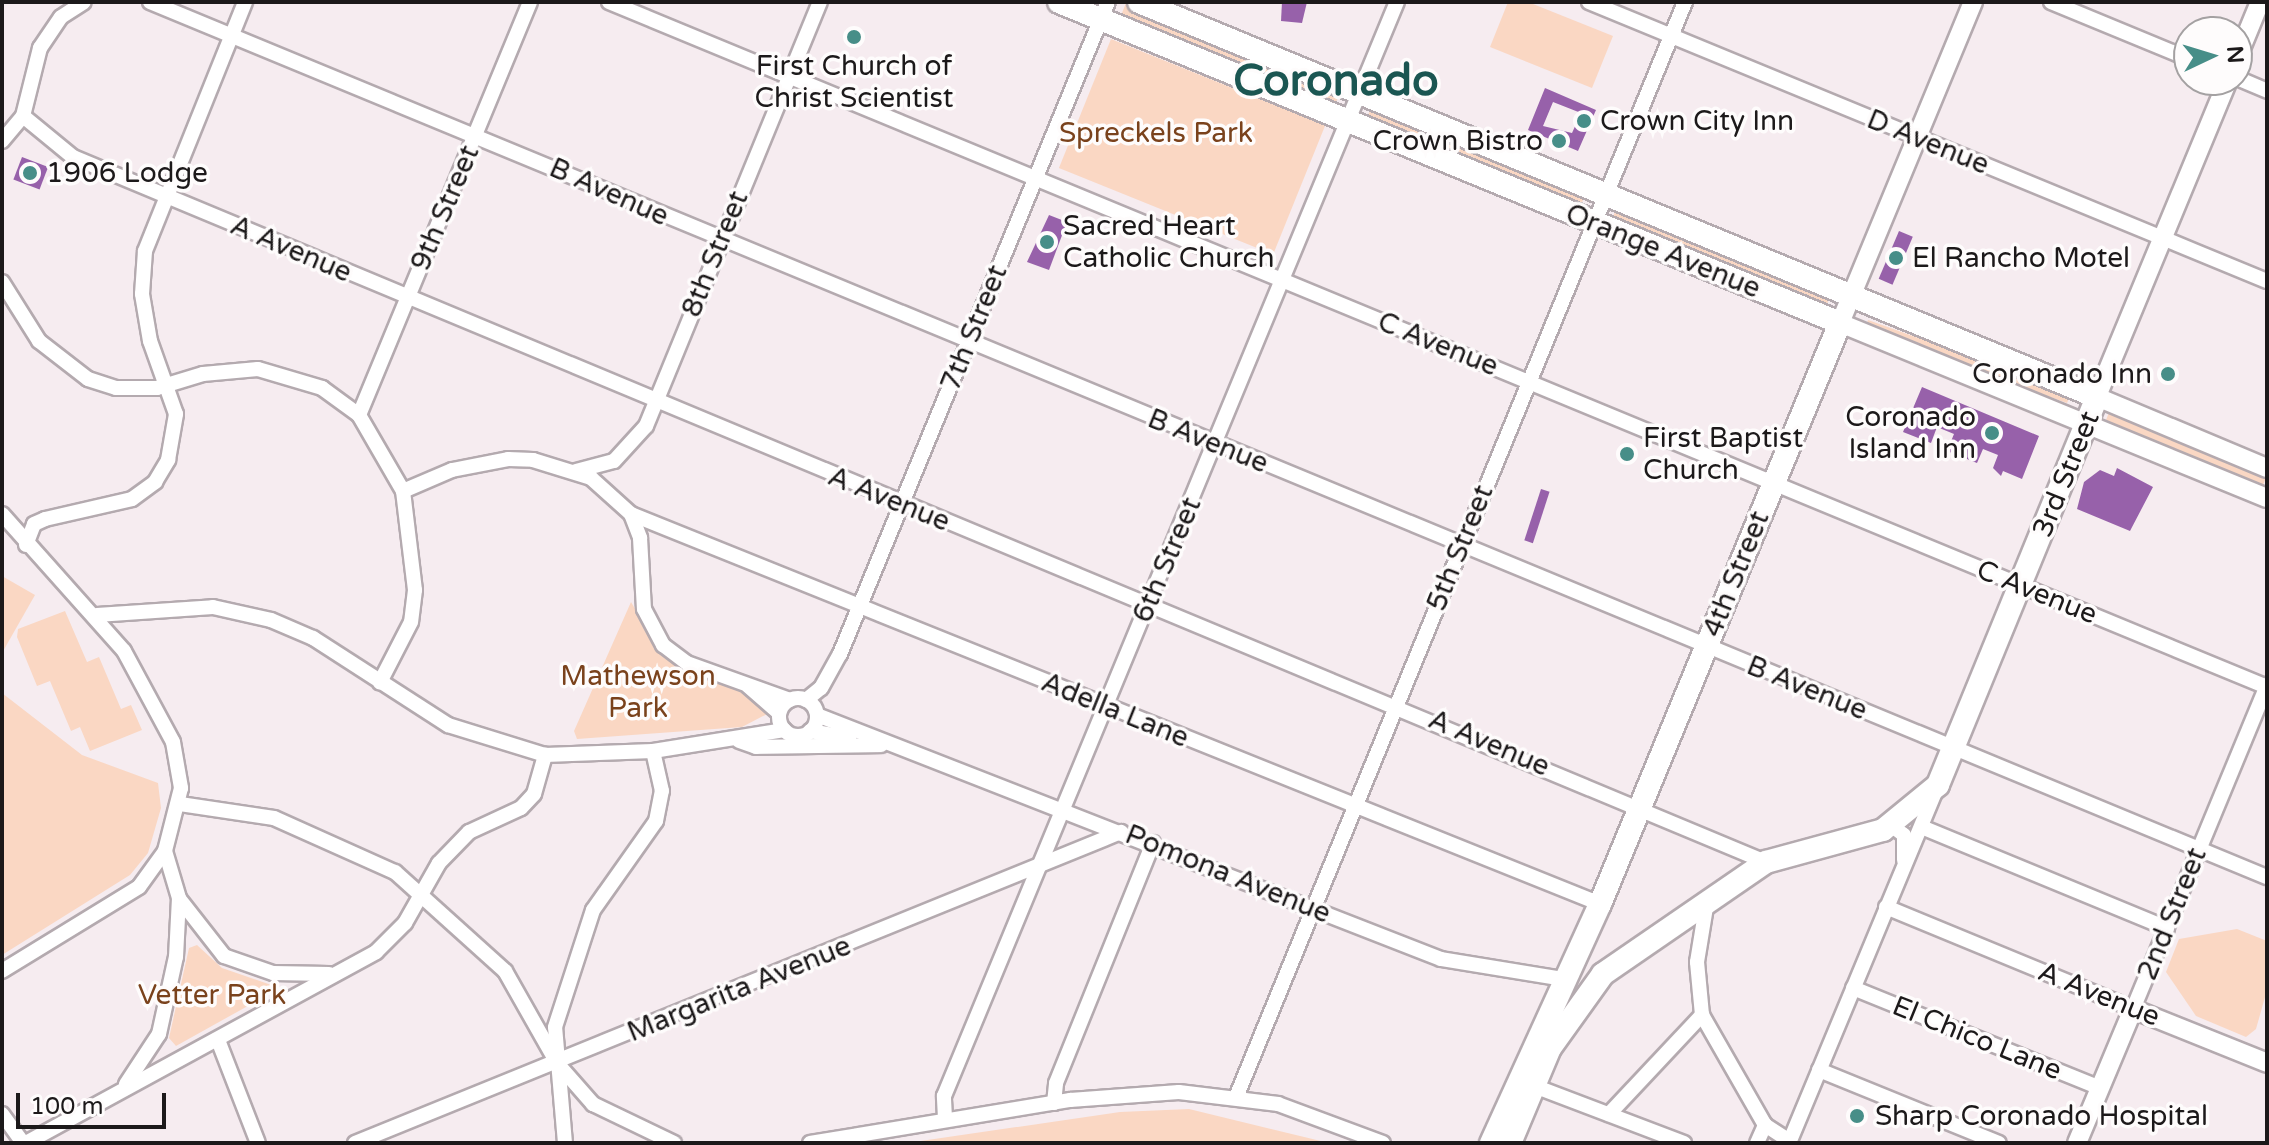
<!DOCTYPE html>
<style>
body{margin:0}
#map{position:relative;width:2269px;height:1145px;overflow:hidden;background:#f6ecf0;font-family:"Varela Round",sans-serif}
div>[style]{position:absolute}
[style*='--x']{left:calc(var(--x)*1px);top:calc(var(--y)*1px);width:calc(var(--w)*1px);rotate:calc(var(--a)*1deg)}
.green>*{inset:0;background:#fad7c3;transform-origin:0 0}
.building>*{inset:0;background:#9761aa;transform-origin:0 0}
.roads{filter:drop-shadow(2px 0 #b4aaaf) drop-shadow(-2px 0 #b4aaaf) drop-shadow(0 2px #b4aaaf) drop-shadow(0 -2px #b4aaaf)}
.minor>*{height:14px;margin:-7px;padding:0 7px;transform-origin:7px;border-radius:7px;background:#fff}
.minor>.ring{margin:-7px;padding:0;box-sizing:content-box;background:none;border:14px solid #fff;border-radius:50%}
.major>*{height:18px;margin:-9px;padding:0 9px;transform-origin:9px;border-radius:9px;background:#fff}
.highway>*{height:22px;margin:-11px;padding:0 11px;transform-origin:11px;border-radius:11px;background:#fff}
.dots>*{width:22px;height:22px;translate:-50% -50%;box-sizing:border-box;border:4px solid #fefcfc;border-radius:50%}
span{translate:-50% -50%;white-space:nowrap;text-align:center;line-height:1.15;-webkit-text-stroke:7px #fefcfc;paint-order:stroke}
.poi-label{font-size:28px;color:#1c191a}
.left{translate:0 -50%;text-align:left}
.right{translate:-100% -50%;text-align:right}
.park-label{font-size:28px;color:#7a421c}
.street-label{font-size:28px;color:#1c191a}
.town-label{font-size:44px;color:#1b5652;font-weight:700}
.frame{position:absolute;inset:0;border:4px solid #1c191a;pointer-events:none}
.north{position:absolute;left:2173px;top:16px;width:80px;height:80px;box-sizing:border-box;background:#fefcfc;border:2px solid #a4a1a2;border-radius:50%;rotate:86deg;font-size:22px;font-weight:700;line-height:32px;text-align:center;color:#1c191a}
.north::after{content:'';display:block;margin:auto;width:28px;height:36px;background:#478e88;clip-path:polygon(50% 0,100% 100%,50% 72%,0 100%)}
.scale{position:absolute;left:16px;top:1093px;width:150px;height:36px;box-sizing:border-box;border:4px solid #1c191a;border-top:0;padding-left:10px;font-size:24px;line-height:28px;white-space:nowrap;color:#1c191a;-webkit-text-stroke:6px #fefcfc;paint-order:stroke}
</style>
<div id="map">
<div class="green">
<i style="clip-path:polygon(1508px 2px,1528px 2px,1613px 36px,1592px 88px,1490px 47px)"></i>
<i style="clip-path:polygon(1126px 3px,1341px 92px,1336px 102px,1120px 18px)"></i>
<i style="left:1111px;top:39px;width:231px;height:139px;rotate:22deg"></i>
<i style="clip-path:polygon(1371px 109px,1586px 193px,1580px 207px,1366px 119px)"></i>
<i style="left:1617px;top:207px;width:231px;height:14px;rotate:22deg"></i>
<i style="clip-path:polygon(1868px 320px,2053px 386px,2069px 398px,2067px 403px,1956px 363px,1866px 326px)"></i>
<i style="left:2110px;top:410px;width:170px;height:15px;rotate:22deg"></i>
<i style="clip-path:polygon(2px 576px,35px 595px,2px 653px)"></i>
<i style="clip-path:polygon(631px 602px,663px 656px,694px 674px,744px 689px,771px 712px,742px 727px,577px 739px,574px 731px)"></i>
<i style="clip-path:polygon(65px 611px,87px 662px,99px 657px,121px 709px,131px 705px,142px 730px,90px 751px,80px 727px,71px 731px,50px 681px,37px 686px,17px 637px,18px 629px)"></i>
<i style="clip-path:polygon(2px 693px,82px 755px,158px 783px,161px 808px,148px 853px,130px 875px,2px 955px)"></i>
<i style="clip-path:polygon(2237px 929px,2267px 941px,2267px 990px,2256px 1029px,2246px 1037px,2196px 1016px,2166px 972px,2179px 939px)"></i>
<i style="clip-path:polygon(197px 945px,222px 968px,280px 988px,176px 1046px,169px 1038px,189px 948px)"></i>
<i style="clip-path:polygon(1189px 1109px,1329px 1143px,907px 1143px,1120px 1112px)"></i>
</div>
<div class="building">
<i style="clip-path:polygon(1282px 2px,1307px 2px,1302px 23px,1281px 21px)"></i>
<i style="clip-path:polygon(evenodd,1545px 88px,1596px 110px,1578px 151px,1528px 130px,1545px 88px,1553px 102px,1581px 113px,1572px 133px,1543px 126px,1553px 102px)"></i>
<i style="left:22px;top:157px;width:28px;height:24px;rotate:21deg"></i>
<i style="clip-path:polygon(1049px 215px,1067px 222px,1049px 270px,1027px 262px)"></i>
<i style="left:1899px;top:231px;width:15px;height:52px;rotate:23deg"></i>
<i style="clip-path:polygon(1922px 387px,2039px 436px,2022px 479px,2003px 471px,2001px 476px,1993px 468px,1998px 455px,1983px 449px,1977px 463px,1947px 451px,1954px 434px,1937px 427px,1931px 443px,1903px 432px)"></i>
<i style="clip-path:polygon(2117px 468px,2153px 487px,2130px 531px,2077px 509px,2084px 482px,2100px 470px,2114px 476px)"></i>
<i style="left:1541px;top:489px;width:9px;height:54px;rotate:18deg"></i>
</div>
<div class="roads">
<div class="minor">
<i style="--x:150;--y:2;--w:2291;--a:22.46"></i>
<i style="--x:609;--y:2;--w:1794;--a:22.45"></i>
<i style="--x:1589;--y:2;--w:733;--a:22.37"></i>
<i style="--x:2051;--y:2;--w:149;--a:22.4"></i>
<i style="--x:2237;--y:78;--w:33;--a:23"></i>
<i style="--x:23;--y:116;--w:65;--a:39.4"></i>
<i style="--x:73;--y:157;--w:1834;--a:22.61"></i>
<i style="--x:2;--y:141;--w:33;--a:-50"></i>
<i style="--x:23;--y:116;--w:70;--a:-76"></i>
<i style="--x:40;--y:48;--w:37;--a:-56"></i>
<i style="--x:61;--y:17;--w:27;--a:-33"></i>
<i style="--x:2;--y:282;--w:70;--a:57.9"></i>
<i style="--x:39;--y:341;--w:62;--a:37.8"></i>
<i style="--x:88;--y:379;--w:29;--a:18"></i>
<i style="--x:116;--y:388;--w:41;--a:0"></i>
<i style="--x:157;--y:388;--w:48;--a:-16.9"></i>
<i style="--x:203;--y:374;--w:55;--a:-5.2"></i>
<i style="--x:258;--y:369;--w:67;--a:16.5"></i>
<i style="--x:322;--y:388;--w:46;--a:36.1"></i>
<i style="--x:359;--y:415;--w:88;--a:59.9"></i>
<i style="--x:403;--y:491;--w:100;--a:83.1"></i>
<i style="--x:415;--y:590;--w:32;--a:97"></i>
<i style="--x:411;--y:622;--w:68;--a:117.3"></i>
<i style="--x:359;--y:415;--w:447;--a:-67.5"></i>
<i style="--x:576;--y:471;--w:39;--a:-15"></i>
<i style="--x:614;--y:461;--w:47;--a:-47.6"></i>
<i style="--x:646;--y:426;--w:458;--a:-67.7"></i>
<i style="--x:403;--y:491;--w:53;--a:-23.2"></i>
<i style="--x:452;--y:470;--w:57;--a:-11.1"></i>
<i style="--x:508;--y:459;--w:25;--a:2"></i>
<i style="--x:533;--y:460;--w:61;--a:17.2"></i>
<i style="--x:591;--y:478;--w:54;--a:42"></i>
<i style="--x:631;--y:514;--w:26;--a:69"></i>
<i style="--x:640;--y:538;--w:71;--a:86.8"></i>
<i style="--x:644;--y:609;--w:41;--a:62.2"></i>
<i style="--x:663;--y:645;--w:30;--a:37"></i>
<i style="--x:687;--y:663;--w:109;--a:19.8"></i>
<i style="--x:2;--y:514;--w:183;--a:48.3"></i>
<i style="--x:124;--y:651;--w:103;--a:61.7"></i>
<i style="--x:173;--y:742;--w:47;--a:80.1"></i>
<i style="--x:181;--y:788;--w:65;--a:104.3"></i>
<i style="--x:165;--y:851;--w:44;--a:125.8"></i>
<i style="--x:139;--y:887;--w:161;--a:148.5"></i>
<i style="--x:631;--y:514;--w:1045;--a:21.92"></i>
<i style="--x:26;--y:545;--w:22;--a:-69"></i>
<i style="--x:34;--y:524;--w:12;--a:-24"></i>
<i style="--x:45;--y:519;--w:89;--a:-12.9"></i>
<i style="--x:132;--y:499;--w:29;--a:-36"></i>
<i style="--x:155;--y:482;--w:26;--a:-59"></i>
<i style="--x:168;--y:460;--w:47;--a:-80.1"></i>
<i style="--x:176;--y:414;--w:77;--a:-109.6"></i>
<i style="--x:150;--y:341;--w:48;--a:-99.7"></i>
<i style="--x:142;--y:294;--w:43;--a:-86"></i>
<i style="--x:145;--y:251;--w:268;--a:-68.1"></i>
<i style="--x:97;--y:615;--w:116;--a:-3.9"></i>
<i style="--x:213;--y:607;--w:59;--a:12.6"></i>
<i style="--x:271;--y:620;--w:46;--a:23.2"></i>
<i style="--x:313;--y:638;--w:161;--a:32.8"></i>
<i style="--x:448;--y:725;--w:102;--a:17.2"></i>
<i style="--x:545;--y:755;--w:108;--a:-2.1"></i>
<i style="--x:653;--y:751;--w:133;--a:-9.1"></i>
<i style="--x:748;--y:686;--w:41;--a:41.1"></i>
<i class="ring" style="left:779px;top:698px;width:24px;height:24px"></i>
<i style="--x:806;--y:700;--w:19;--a:-39"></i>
<i style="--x:821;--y:688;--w:39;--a:-61"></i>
<i style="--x:840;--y:654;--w:705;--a:-67.66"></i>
<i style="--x:817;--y:715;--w:670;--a:21.36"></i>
<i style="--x:1441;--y:959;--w:124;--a:9.3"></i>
<i style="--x:810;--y:731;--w:40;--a:10"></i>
<i style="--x:739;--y:741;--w:18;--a:19"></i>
<i style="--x:756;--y:747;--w:125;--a:-0.9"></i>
<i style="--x:180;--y:804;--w:95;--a:8.5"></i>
<i style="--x:274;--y:818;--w:133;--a:24.1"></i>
<i style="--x:395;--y:872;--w:148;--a:42"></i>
<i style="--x:505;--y:971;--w:106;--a:60.5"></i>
<i style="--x:557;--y:1063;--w:55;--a:48.7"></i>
<i style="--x:593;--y:1104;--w:90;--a:25.7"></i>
<i style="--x:1891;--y:825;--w:16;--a:38"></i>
<i style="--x:1904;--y:835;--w:25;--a:90"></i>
<i style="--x:1924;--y:828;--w:263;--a:22.4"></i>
<i style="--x:181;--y:901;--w:70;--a:52"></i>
<i style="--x:224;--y:956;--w:52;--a:19.1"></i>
<i style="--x:273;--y:973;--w:56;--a:1"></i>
<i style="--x:1707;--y:901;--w:62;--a:99.3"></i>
<i style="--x:1697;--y:962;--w:53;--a:84.6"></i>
<i style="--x:1702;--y:1015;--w:127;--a:60.2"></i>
<i style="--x:1765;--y:1125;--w:30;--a:33"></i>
<i style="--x:1886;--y:907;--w:267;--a:22.4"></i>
<i style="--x:2133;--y:1009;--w:351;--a:-67.5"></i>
<i style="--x:1853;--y:988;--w:266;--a:22"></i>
<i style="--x:218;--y:1040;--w:110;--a:68.8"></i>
<i style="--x:1819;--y:1070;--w:194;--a:22.1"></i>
<i style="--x:126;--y:1084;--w:60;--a:-56.6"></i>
<i style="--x:159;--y:1034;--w:79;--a:-77.6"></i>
<i style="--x:176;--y:957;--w:59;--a:-87.1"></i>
<i style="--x:179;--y:898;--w:49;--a:-106.6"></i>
<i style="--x:1542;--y:1089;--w:152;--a:20.8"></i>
<i style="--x:1237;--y:1095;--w:1181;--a:-67.71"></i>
<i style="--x:1054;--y:1103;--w:20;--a:-84"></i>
<i style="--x:1056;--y:1083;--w:259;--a:-68"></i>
<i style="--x:2;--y:1114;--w:36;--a:54"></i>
<i style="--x:1609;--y:1114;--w:136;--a:-46.8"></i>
<i style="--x:945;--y:1118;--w:22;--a:-93"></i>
<i style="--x:944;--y:1096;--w:1184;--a:-67.51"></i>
<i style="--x:26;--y:1143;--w:399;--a:-28.6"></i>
<i style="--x:376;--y:952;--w:41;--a:-45"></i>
<i style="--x:405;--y:923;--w:69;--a:-60.5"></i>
<i style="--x:439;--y:863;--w:43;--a:-45.9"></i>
<i style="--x:469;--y:832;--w:57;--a:-24.8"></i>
<i style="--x:521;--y:808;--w:19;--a:-47"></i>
<i style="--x:534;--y:794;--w:41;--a:-74.2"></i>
<i style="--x:355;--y:1143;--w:827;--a:-22.1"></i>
<i style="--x:565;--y:1143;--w:116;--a:-94.9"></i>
<i style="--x:555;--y:1027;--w:123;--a:-72"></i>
<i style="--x:593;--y:910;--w:109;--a:-54.7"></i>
<i style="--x:656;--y:821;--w:31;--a:-79"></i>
<i style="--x:662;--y:791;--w:41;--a:-102.7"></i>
<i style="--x:810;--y:1143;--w:264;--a:-9.4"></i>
<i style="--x:1070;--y:1100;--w:109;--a:-4.2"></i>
<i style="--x:1179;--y:1092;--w:100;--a:6.9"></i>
<i style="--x:1278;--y:1104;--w:112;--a:20.4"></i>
<i style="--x:1757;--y:1143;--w:20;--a:-66"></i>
<i style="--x:1789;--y:1143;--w:388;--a:-67.4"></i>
</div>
<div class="major">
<i style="--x:1973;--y:2;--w:347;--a:112.5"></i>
<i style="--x:1840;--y:323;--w:461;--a:22.3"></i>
<i style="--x:2237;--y:58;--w:61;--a:-67.7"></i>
<i style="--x:2228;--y:80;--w:343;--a:112.5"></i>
<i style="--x:2097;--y:397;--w:184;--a:22.7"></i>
<i style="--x:2077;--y:1143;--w:145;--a:-67.3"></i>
<i style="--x:2133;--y:1009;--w:144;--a:21.9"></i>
</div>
<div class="highway">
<i style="--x:1059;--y:2;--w:844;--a:22.34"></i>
<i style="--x:1840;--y:323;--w:629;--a:112.44"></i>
<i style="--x:1600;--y:904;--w:263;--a:114.5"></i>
<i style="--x:1139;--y:2;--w:1036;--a:22.41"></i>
<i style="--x:2097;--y:397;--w:419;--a:112.3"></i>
<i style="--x:1938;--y:785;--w:71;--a:140.7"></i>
<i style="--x:1883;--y:830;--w:121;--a:164.7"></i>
<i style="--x:1766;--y:862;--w:198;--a:145.5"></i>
<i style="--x:1603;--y:974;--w:91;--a:125.6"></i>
<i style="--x:1550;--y:1048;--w:103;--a:112.8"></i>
</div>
</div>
<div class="dots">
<i style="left:854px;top:37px;background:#478e88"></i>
<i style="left:1584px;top:121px;background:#478e88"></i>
<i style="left:1559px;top:141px;background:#478e88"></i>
<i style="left:30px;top:173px;background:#478e88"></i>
<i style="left:1047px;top:242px;background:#478e88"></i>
<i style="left:1896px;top:258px;background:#478e88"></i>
<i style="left:2168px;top:374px;background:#478e88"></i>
<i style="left:1992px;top:433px;background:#478e88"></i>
<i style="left:1627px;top:454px;background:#478e88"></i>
<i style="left:1857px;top:1116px;background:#478e88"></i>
</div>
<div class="poi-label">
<span style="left:854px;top:82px">First Church of<br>Christ Scientist</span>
<span class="left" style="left:1600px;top:121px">Crown City Inn</span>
<span class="right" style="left:1543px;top:141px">Crown Bistro</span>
<span class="left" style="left:46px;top:173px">1906 Lodge</span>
<span class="left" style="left:1063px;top:242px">Sacred Heart<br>Catholic Church</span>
<span class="left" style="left:1912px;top:258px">El Rancho Motel</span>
<span class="right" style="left:2152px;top:374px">Coronado Inn</span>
<span class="right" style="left:1976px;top:433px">Coronado<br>Island Inn</span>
<span class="left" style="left:1643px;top:454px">First Baptist<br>Church</span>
<span class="left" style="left:1875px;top:1116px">Sharp Coronado Hospital</span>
</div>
<div class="park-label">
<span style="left:1156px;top:133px">Spreckels Park</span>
<span style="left:638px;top:692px">Mathewson<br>Park</span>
<span style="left:212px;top:995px">Vetter Park</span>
</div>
<div class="street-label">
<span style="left:1928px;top:142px;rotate:22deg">D Avenue</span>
<span style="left:609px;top:192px;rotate:24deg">B Avenue</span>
<span style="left:445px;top:208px;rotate:-67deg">9th Street</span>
<span style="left:291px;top:249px;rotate:23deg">A Avenue</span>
<span style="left:1663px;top:251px;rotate:22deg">Orange Avenue</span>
<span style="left:715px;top:254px;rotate:-68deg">8th Street</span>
<span style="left:974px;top:328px;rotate:-68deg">7th Street</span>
<span style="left:1438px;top:344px;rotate:22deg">C Avenue</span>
<span style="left:1208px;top:441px;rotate:22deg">B Avenue</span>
<span style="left:2066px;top:474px;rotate:-68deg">3rd Street</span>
<span style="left:889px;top:499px;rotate:22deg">A Avenue</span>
<span style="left:1460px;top:548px;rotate:-68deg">5th Street</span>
<span style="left:1167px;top:560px;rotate:-67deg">6th Street</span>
<span style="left:1736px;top:574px;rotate:-68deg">4th Street</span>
<span style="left:2037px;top:592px;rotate:22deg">C Avenue</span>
<span style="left:1807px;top:688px;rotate:22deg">B Avenue</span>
<span style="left:1115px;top:710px;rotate:22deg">Adella Lane</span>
<span style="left:1489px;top:743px;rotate:23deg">A Avenue</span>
<span style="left:1228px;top:874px;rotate:22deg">Pomona Avenue</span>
<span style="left:2172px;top:914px;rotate:-68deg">2nd Street</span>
<span style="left:739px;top:989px;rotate:-22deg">Margarita Avenue</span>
<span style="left:2099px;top:994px;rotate:22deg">A Avenue</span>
<span style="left:1977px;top:1038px;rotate:22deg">El Chico Lane</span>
</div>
<div class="town-label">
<span style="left:1336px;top:82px">Coronado</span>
</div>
<div class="frame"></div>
<div class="north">N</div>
<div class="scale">100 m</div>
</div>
